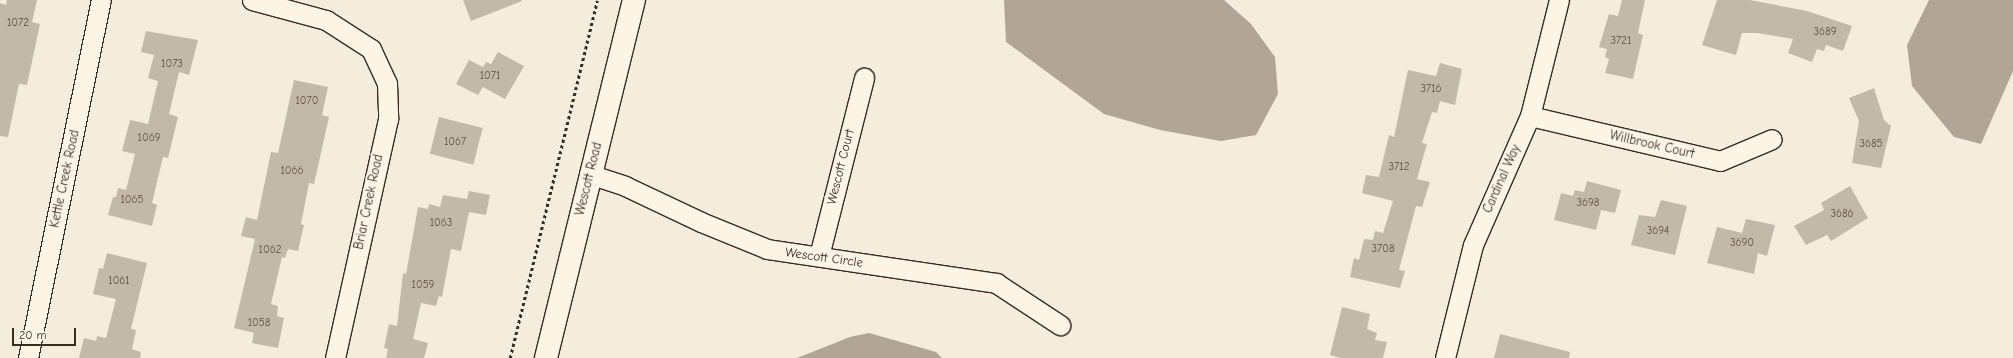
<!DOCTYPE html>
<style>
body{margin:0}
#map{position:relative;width:2013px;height:358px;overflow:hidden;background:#f4eddd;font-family:"Comic Neue",sans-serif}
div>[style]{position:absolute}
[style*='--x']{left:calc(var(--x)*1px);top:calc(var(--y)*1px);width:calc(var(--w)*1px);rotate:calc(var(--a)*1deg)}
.water>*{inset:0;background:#b0a596}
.building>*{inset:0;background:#c3b9aa;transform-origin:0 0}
.path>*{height:2.5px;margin-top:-1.25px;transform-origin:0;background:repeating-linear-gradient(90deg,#3b2a1e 0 3px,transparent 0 6px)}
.roads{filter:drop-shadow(1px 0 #3b2a1e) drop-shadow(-1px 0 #3b2a1e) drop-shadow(0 1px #3b2a1e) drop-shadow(0 -1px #3b2a1e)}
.minor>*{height:19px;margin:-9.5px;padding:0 9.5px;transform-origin:9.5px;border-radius:9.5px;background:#fcf5e5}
.tertiary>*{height:22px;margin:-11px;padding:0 11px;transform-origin:11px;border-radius:11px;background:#fcf5e5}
span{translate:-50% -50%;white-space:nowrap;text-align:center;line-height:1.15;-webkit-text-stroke:4px #fcf5e5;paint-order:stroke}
.number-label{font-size:11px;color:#5d4e41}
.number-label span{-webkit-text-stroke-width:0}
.street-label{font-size:13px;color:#3b2a1e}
.scale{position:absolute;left:12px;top:328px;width:64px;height:18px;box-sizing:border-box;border:2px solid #3b2a1e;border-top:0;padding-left:5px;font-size:12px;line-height:14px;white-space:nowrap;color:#3b2a1e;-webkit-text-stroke:3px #fcf5e5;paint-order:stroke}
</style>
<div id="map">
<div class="water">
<i style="clip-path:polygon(1004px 0,1224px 0,1251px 24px,1275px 57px,1278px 94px,1256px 135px,1221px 141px,1160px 130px,1104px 114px,1006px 42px)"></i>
<i style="clip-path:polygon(1929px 0,2013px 0,2013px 71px,1981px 144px,1954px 137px,1912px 86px,1907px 45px)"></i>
<i style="clip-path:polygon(869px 333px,936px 352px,942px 358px,797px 358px,850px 337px)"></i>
</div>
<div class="building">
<i style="clip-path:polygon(7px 0,37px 0,32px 22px,40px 24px,27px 85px,19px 84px,8px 137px,0 136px,0 3px,6px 5px)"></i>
<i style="clip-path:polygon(463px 0,521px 0,522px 1px,471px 21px)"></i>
<i style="clip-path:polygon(1622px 0,1645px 0,1638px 33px,1643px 35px,1633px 79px,1605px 73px,1609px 59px,1605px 57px,1607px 49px,1599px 47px,1609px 14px,1618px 16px)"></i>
<i style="clip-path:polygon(1717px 0,1750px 0,1807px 11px,1852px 26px,1843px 51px,1826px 45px,1824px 51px,1817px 49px,1812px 62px,1788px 53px,1793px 39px,1757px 33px,1742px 33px,1736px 55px,1702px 45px)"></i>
<i style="clip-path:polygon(146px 31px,198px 40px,189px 75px,179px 72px,169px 114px,178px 117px,168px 158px,163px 157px,152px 203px,157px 205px,152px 226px,108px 215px,113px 197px,116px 197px,118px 188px,126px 190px,135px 154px,122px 151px,130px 120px,148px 124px,158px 81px,148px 78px,154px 55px,141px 52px)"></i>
<i style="clip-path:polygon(498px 52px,524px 66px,505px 99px,483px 87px,478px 95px,456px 84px,469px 60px,483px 67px,486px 62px,491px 64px)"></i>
<i style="clip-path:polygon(1440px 63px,1462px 69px,1455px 105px,1440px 101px,1437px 113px,1432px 112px,1422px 143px,1427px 144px,1417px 179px,1430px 182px,1422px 207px,1416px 206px,1399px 270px,1405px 271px,1400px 288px,1350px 277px,1354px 258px,1359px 260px,1364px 239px,1373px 240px,1375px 231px,1383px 233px,1393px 201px,1362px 193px,1366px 175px,1379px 177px,1389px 135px,1394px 137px,1408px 70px,1436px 76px)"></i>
<i style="clip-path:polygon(294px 80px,328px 87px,322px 115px,329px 117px,314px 184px,309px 183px,301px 224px,304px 225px,298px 251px,288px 249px,285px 258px,282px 257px,271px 304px,278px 306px,277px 316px,284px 318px,278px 348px,252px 343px,254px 333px,234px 328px,255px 239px,241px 236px,246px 217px,257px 220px,271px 152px,278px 153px)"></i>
<i style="clip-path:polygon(1874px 88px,1884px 120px,1891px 126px,1881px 168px,1852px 163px,1859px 121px,1849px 98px)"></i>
<i style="left:439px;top:117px;width:45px;height:38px;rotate:14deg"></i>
<i style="clip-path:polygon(1587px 181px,1621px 190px,1615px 213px,1601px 210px,1596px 230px,1554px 220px,1561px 193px,1573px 196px,1575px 190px,1584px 192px)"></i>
<i style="clip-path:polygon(1850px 186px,1868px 218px,1831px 241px,1827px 235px,1806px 245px,1794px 226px,1824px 210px,1821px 203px)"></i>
<i style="clip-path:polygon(469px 191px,490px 195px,486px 215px,469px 212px,461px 251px,451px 249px,442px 297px,439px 296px,436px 306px,421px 303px,413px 339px,428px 343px,424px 358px,386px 358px,388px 349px,384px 348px,389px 324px,397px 326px,403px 273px,406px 274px,418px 207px,428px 209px,429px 204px,440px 207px,443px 195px,467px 199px)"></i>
<i style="clip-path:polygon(1661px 200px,1687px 206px,1675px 255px,1631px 245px,1639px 215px,1655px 217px)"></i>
<i style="clip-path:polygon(1746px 219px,1775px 225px,1767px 256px,1758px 253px,1754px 274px,1707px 263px,1717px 227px,1742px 233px)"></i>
<i style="clip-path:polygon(107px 253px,147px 263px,131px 329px,136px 330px,132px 349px,141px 352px,140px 358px,79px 358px,84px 338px,96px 341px,97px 336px,106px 338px,116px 299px,93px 294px,99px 268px,103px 269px)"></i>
<i style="clip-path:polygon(1342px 307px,1370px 314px,1367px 329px,1377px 333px,1375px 340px,1387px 342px,1383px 358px,1341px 358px,1330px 355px)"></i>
<i style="clip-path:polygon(1500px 334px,1570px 352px,1569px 358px,1494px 358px)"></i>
</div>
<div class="path">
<i style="--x:510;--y:358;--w:368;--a:-76.3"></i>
</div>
<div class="roads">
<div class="minor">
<i style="--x:252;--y:0;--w:77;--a:15.1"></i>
<i style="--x:326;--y:20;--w:54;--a:32.8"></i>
<i style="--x:371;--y:49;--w:38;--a:65"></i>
<i style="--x:387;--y:83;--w:36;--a:88"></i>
<i style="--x:388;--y:119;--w:245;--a:102.5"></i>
<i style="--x:1530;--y:116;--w:195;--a:13.3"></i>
<i style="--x:1720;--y:161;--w:56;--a:-22.9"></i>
<i style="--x:589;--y:174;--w:38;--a:18"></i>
<i style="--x:625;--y:186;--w:84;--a:25.3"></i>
<i style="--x:701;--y:222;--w:71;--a:22.2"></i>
<i style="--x:767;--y:249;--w:232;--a:8.4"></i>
<i style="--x:996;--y:283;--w:77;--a:33.3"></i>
<i style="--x:819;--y:256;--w:184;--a:-75.8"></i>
<i style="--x:28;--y:358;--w:365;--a:-78.5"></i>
<i style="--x:1445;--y:358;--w:116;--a:-76.1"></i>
<i style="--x:1473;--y:245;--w:141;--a:-66.2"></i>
<i style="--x:1530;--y:116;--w:120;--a:-76"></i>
</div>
<div class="tertiary">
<i style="--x:546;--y:358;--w:369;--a:-76.2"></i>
</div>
</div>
<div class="number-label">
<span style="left:18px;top:23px">1072</span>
<span style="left:1825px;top:32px">3689</span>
<span style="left:1621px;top:41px">3721</span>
<span style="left:172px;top:64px">1073</span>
<span style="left:490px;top:76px">1071</span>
<span style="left:1431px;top:89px">3716</span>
<span style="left:307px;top:101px">1070</span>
<span style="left:149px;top:138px">1069</span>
<span style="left:455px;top:142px">1067</span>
<span style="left:1871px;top:144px">3685</span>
<span style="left:1399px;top:167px">3712</span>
<span style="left:292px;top:171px">1066</span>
<span style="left:132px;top:200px">1065</span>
<span style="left:1588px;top:203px">3698</span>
<span style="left:1842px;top:214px">3686</span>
<span style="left:441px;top:223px">1063</span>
<span style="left:1658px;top:231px">3694</span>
<span style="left:1742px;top:243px">3690</span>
<span style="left:1383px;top:249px">3708</span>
<span style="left:270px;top:250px">1062</span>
<span style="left:119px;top:281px">1061</span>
<span style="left:423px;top:285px">1059</span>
<span style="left:259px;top:323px">1058</span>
</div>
<div class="street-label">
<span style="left:1652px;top:145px;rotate:13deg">Willbrook Court</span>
<span style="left:841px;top:167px;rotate:-76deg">Wescott Court</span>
<span style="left:65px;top:179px;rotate:-78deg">Kettle Creek Road</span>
<span style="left:589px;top:179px;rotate:-76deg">Wescott Road</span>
<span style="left:1502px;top:179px;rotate:-66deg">Cardinal Way</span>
<span style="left:369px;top:202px;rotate:-78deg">Briar Creek Road</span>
<span style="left:824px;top:258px;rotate:8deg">Wescott Circle</span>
</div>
<div class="scale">20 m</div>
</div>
